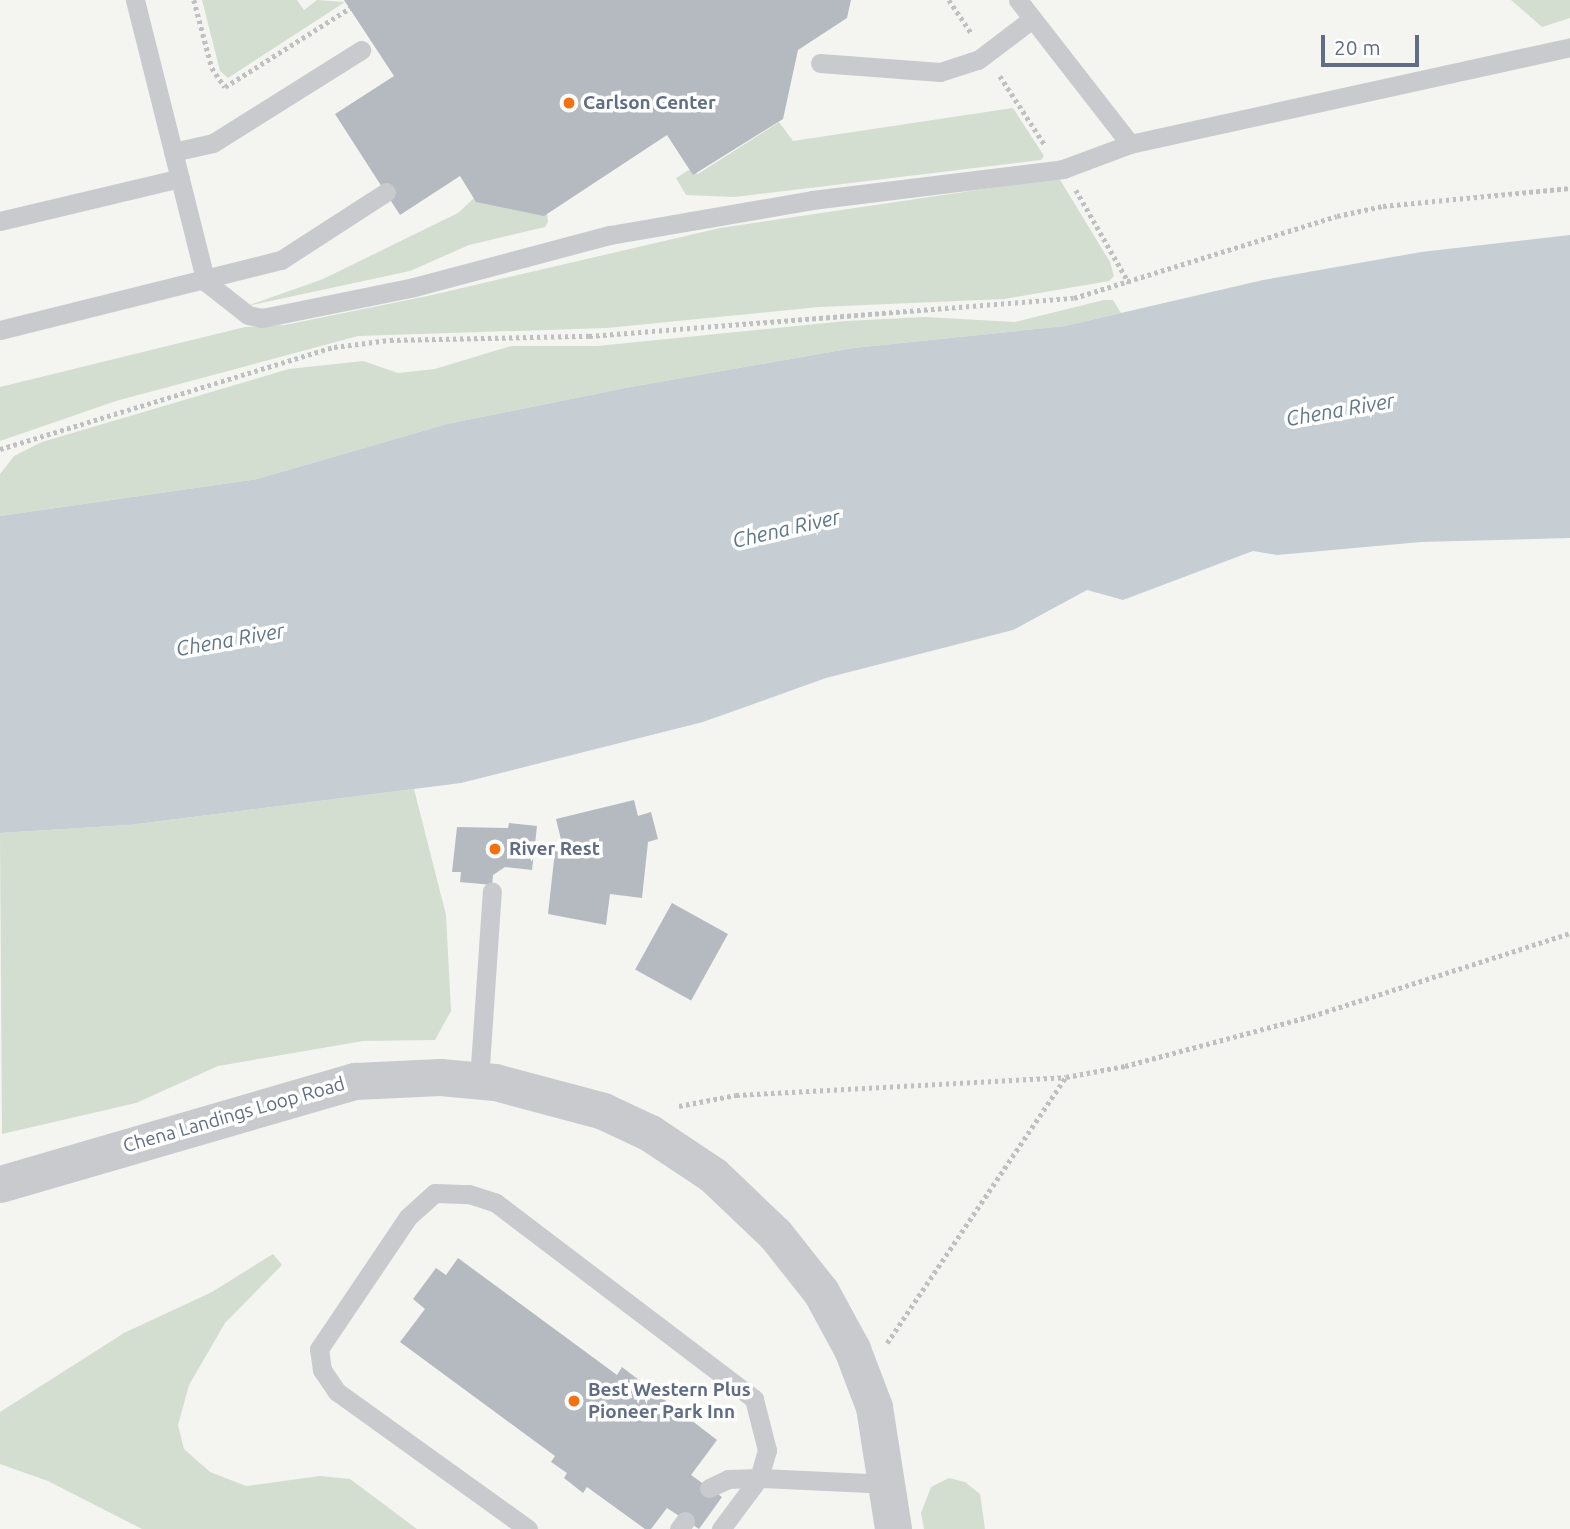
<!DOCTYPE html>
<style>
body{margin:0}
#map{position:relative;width:1570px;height:1529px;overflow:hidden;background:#f4f5f0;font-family:Ubuntu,sans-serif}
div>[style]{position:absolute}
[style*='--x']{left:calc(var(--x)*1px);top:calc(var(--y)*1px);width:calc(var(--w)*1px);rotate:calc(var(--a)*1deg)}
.green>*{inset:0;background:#d3ddd0}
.water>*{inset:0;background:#c6ced4}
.building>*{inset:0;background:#b5bac0;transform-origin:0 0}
.path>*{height:4.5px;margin-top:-2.25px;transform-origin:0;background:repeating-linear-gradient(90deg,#bec0c2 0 3.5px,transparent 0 7px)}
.service>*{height:19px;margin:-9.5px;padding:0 9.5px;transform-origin:9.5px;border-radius:9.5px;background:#c8cace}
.minor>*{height:37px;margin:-18.5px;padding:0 18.5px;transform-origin:18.5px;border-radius:18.5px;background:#c8cace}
.dots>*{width:19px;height:19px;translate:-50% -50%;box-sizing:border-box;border:4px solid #fff;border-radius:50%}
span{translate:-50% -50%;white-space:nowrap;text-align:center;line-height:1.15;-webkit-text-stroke:7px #fff;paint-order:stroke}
.poi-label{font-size:19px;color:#606d84;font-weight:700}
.left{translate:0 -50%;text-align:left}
.street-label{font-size:19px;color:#606d84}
.water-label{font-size:21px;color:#607689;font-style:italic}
.scale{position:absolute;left:1321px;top:35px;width:98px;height:32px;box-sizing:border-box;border:4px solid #606d84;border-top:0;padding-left:9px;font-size:21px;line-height:24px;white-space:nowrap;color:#606d84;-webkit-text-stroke:5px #fff;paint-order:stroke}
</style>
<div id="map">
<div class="green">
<i style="clip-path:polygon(202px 0,297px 0,304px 10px,317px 0,345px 2px,228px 78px,220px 71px)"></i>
<i style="clip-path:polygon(1511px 0,1570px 0,1570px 18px,1542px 27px)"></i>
<i style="clip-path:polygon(1013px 108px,1044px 156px,1041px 160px,734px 197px,686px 195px,676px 178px,689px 170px,698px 174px,779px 122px,793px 141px)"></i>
<i style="clip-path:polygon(1059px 178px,1110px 262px,1114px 276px,1109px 281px,1004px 299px,819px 307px,607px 328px,358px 336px,116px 401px,0 441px,0 387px,245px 327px,285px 325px,432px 295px,720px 228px)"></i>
<i style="clip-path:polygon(474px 198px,547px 214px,548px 222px,545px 227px,469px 245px,410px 271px,247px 306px,323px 279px,458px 213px)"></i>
<i style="clip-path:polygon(1104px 300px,1113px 300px,1121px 313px,1065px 326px,853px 348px,625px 388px,447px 424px,257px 479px,0 516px,0 474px,14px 456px,42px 442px,289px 369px,363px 361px,398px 373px,435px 369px,511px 346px,597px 346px,846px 321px,925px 317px,1015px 322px)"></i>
<i style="clip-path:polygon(414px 789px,446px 915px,451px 1011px,435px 1040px,363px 1041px,218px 1066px,136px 1103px,2px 1134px,0 833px,129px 825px)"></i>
<i style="clip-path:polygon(273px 1254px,282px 1265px,225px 1323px,189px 1385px,178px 1425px,184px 1449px,210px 1472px,246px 1486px,320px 1476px,350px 1479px,417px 1529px,142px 1529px,48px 1481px,0 1464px,0 1412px,124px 1333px,212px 1292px)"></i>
<i style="clip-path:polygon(949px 1478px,965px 1482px,980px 1494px,985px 1529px,924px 1529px,921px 1513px,931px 1487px)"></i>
</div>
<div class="water">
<i style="clip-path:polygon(1570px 235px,1570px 538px,1421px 542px,1277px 555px,1253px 551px,1123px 600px,1087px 590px,1013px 630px,826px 678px,703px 722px,461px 783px,129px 825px,0 833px,0 516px,257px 479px,447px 424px,625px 388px,853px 348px,1065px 326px,1263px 280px,1421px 252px)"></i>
</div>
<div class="building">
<i style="clip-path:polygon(344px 0,851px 0,847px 18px,798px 50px,783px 119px,693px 175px,667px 135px,544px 216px,476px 202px,460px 176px,400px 215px,335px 114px,394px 76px)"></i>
<i style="clip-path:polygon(634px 800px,638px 816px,651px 812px,658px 839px,648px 842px,642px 898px,610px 894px,606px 925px,548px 914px,555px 851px,564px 852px,556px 819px)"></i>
<i style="clip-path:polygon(509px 823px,537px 826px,532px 870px,505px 867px,493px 875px,492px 885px,460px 882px,461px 872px,452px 872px,457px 827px,508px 828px)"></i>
<i style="left:672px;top:903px;width:64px;height:76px;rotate:29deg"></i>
<i style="clip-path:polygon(458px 1258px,617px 1375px,622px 1367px,717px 1440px,691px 1475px,722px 1497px,699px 1529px,667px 1508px,651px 1529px,645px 1529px,587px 1487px,583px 1493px,564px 1478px,567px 1473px,551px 1462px,555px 1456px,400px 1342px,425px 1309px,413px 1299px,436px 1268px,446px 1275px)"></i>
</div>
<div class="path">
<i style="--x:194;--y:0;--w:70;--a:75.2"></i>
<i style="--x:212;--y:68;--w:23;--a:56"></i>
<i style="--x:225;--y:87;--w:148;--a:-32.3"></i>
<i style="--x:949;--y:0;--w:41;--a:55.9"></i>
<i style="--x:1000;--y:76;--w:82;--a:56.9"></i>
<i style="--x:1076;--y:190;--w:107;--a:60.3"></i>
<i style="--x:0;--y:449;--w:349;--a:-17"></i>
<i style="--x:334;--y:347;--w:56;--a:-7.1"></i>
<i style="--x:390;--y:340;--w:199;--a:-1.2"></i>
<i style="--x:589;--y:336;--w:486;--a:-4.5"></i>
<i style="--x:1074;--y:298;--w:275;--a:-17.3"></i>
<i style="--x:1337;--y:216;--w:47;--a:-12.3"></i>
<i style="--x:1383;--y:206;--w:188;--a:-5.5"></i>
<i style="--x:679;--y:1106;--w:58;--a:-10.9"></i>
<i style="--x:736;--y:1095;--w:330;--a:-3.1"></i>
<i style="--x:1066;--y:1077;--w:60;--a:-10.6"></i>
<i style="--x:1125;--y:1066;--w:194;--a:-15"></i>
<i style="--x:1312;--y:1016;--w:271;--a:-17.8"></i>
<i style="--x:887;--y:1343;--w:321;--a:-56.1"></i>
</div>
<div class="service">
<i style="--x:135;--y:0;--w:291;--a:75.9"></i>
<i style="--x:206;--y:282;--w:53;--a:38.2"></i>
<i style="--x:248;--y:315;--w:14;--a:12"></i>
<i style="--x:262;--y:318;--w:155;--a:-11.5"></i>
<i style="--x:414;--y:287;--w:203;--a:-14.9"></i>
<i style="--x:610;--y:235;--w:205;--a:-9.8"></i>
<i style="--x:812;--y:200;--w:253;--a:-7"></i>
<i style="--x:1063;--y:169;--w:72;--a:-20.5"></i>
<i style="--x:1018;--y:0;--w:182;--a:52.1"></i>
<i style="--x:1130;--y:144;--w:451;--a:-12.4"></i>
<i style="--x:820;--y:63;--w:120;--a:4.3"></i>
<i style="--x:940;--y:72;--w:40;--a:-18"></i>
<i style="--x:978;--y:60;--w:68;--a:-37.2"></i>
<i style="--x:173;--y:152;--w:41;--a:-12.7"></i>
<i style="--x:213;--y:143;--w:175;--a:-32.1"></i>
<i style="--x:0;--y:221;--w:185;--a:-13.4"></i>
<i style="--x:0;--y:330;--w:290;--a:-14"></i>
<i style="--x:281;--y:260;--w:125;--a:-32.9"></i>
<i style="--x:479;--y:1080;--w:189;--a:-86.1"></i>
<i style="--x:709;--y:1488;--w:21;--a:-25"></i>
<i style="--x:728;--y:1479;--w:31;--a:-2"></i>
<i style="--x:759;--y:1478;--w:131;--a:2.6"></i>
<i style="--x:528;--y:1529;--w:235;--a:-144.3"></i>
<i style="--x:337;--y:1392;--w:27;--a:-124"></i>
<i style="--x:322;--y:1370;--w:21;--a:-98"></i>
<i style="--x:319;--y:1349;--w:159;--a:-56"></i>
<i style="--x:408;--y:1217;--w:36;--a:-42"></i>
<i style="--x:435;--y:1193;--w:34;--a:2"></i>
<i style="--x:469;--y:1194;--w:28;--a:18"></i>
<i style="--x:496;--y:1203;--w:324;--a:37.2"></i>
<i style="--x:754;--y:1399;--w:53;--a:75.7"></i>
<i style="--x:767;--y:1450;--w:29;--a:106"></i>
<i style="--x:759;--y:1478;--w:64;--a:126.7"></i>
<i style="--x:679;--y:1529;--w:10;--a:-53"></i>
</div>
<div class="minor">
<i style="--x:0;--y:1184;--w:370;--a:-16.2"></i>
<i style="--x:355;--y:1081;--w:85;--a:-2.7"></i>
<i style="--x:440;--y:1077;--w:55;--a:5.2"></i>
<i style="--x:495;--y:1082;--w:112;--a:15"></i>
<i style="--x:603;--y:1111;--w:52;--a:25.1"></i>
<i style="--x:650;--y:1133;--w:76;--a:33.7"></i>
<i style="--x:713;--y:1175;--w:86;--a:43.6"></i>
<i style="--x:775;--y:1234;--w:74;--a:51.6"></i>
<i style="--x:821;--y:1292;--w:65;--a:61.5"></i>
<i style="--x:852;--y:1349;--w:62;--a:69.2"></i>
<i style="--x:874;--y:1407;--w:123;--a:81.1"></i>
</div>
<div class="dots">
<i style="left:569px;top:103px;background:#f5710f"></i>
<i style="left:495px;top:849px;background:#f5710f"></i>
<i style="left:574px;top:1401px;background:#f5710f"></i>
</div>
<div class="poi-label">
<span class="left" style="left:583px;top:103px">Carlson Center</span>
<span class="left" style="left:509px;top:849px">River Rest</span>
<span class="left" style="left:588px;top:1401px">Best Western Plus<br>Pioneer Park Inn</span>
</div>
<div class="street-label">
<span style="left:234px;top:1115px;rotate:-16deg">Chena Landings Loop Road</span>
</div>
<div class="water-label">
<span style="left:1340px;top:409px;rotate:-10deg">Chena River</span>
<span style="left:786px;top:528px;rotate:-13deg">Chena River</span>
<span style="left:230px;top:639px;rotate:-10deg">Chena River</span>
</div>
<div class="scale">20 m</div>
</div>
